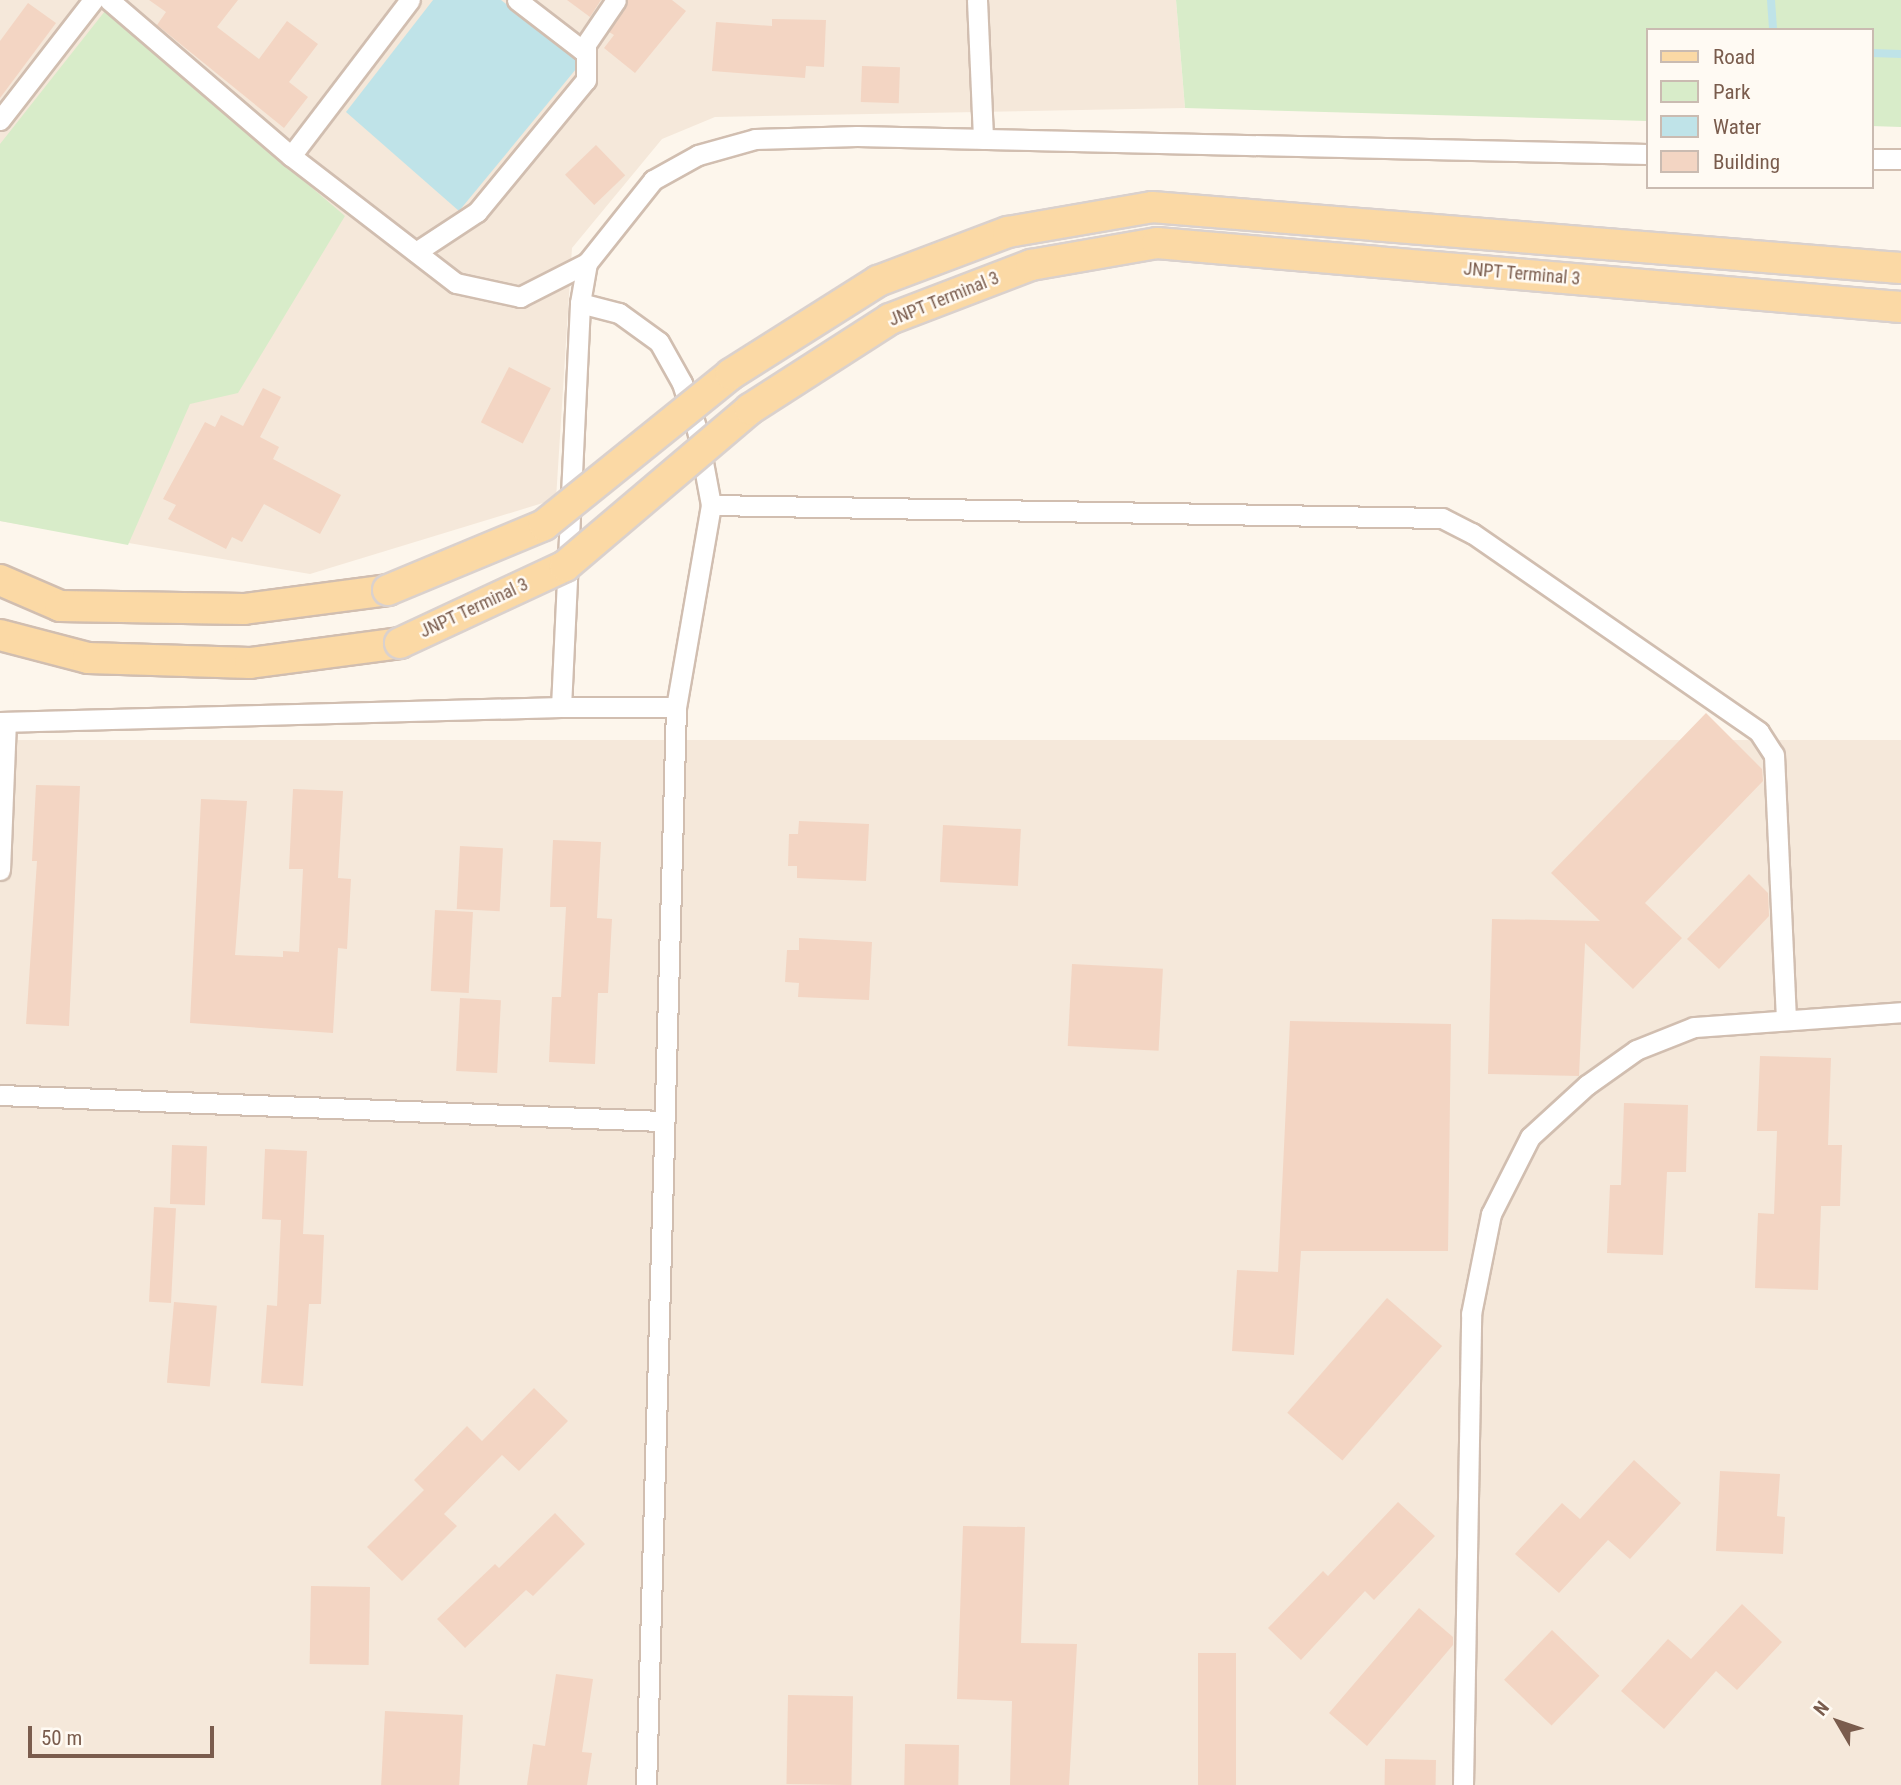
<!DOCTYPE html>
<style>
body{margin:0}
#map{position:relative;width:1901px;height:1785px;overflow:hidden;background:#fdf6ec;font-family:"Roboto Condensed",sans-serif}
div>[style]{position:absolute}
[style*='--x']{left:calc(var(--x)*1px);top:calc(var(--y)*1px);width:calc(var(--w)*1px);rotate:calc(var(--a)*1deg)}
.residential>*{inset:0;background:#f5e8da;transform-origin:0 0}
.green>*{inset:0;background:#d8ecc9}
.water>*{inset:0;background:#bfe3e8}
.stream>*{height:8px;margin:-4px;padding:0 4px;transform-origin:4px;border-radius:4px;background:#bfe3e8}
.building>*{inset:0;background:#f3d5c3;transform-origin:0 0}
.roads{filter:drop-shadow(2px 0 #d1beb0) drop-shadow(-2px 0 #d1beb0) drop-shadow(0 2px #d1beb0) drop-shadow(0 -2px #d1beb0)}
.minor>*{height:19px;margin:-9.5px;padding:0 9.5px;transform-origin:9.5px;border-radius:9.5px;background:#fff}
.primary>*{height:30px;margin:-15px;padding:0 15px;transform-origin:15px;border-radius:15px;background:#fbd9a5}
.bridges{filter:drop-shadow(2px 0 #dad1cd) drop-shadow(-2px 0 #dad1cd) drop-shadow(0 2px #dad1cd) drop-shadow(0 -2px #dad1cd)}
.primary-bridge>*{height:30px;margin:-15px;padding:0 15px;transform-origin:15px;border-radius:15px;background:#fbd9a5}
span{translate:-50% -50%;white-space:nowrap;text-align:center;line-height:1.15;-webkit-text-stroke:5px #fffaf3;paint-order:stroke}
.street-label{font-size:18px;color:#7a5c4d}
.legend{position:absolute;left:1646px;top:28px;width:228px;height:161px;box-sizing:border-box;background:#fffaf3;border:2px solid #cabbb1;margin:0;padding:9px 12px;list-style:none;font-size:21px;color:#7a5c4d}
.legend li{display:flex;align-items:center;gap:14px;height:35px}
.legend b{width:35px;border:2px solid #cabbb1}
.north{position:absolute;left:1803px;top:1687px;width:70px;height:70px;-webkit-text-stroke:5px #fffaf3;paint-order:stroke;rotate:309deg;font-size:19px;font-weight:700;line-height:28px;text-align:center;color:#7a5c4d}
.north::after{content:'';display:block;margin:auto;width:24px;height:32px;background:#7a5c4d;clip-path:polygon(50% 0,100% 100%,50% 72%,0 100%)}
.scale{position:absolute;left:28px;top:1726px;width:186px;height:32px;box-sizing:border-box;border:4px solid #7a5c4d;border-top:0;padding-left:9px;font-size:21px;line-height:24px;white-space:nowrap;color:#7a5c4d;-webkit-text-stroke:5px #fffaf3;paint-order:stroke}
</style>
<div id="map">
<div class="residential">
<i style="clip-path:polygon(0 0,1176px 0,1185px 108px,715px 117px,662px 139px,572px 248px,556px 499px,310px 574px,0 521px)"></i>
<i style="left:0;top:740px;width:1901px;height:1045px"></i>
</div>
<div class="green">
<i style="clip-path:polygon(1176px 0,1901px 0,1901px 127px,1871px 126px,1871px 30px,1647px 30px,1647px 121px,1185px 108px)"></i>
<i style="clip-path:polygon(105px 11px,345px 216px,238px 393px,190px 404px,128px 545px,0 521px,0 144px)"></i>
</div>
<div class="water">
<i style="clip-path:polygon(433px 0,501px 0,581px 63px,459px 211px,346px 112px)"></i>
</div>
<div class="stream">
<i style="--x:1771;--y:0;--w:30;--a:86"></i>
<i style="--x:1871;--y:53;--w:30;--a:2"></i>
</div>
<div class="building">
<i style="clip-path:polygon(149px 0,238px 0,217px 27px,259px 59px,287px 21px,318px 44px,289px 82px,308px 97px,284px 128px,157px 25px,166px 12px)"></i>
<i style="clip-path:polygon(567px 0,601px 0,590px 17px)"></i>
<i style="clip-path:polygon(628px 0,672px 0,686px 11px,635px 73px,604px 48px,614px 35px,609px 32px)"></i>
<i style="clip-path:polygon(28px 3px,56px 23px,0 98px,0 41px)"></i>
<i style="clip-path:polygon(772px 19px,826px 20px,824px 67px,806px 66px,805px 78px,712px 71px,716px 22px,772px 26px)"></i>
<i style="left:862px;top:66px;width:38px;height:36px;rotate:2deg"></i>
<i style="left:596px;top:145px;width:42px;height:43px;rotate:46deg"></i>
<i style="left:509px;top:367px;width:47px;height:62px;rotate:27deg"></i>
<i style="clip-path:polygon(263px 388px,281px 397px,260px 437px,279px 447px,273px 459px,341px 495px,320px 534px,264px 504px,242px 542px,232px 537px,226px 549px,168px 519px,176px 505px,163px 499px,205px 422px,215px 427px,221px 415px,243px 426px)"></i>
<i style="clip-path:polygon(1706px 713px,1762px 769px,1763px 781px,1645px 903px,1682px 938px,1633px 989px,1585px 943px,1579px 1076px,1488px 1074px,1492px 919px,1600px 921px,1551px 873px)"></i>
<i style="clip-path:polygon(36px 785px,80px 786px,69px 1026px,26px 1024px,37px 861px,32px 861px)"></i>
<i style="clip-path:polygon(293px 789px,343px 791px,338px 878px,351px 879px,347px 949px,338px 948px,333px 1033px,190px 1023px,201px 799px,247px 801px,235px 955px,283px 957px,283px 951px,299px 952px,303px 869px,289px 869px)"></i>
<i style="clip-path:polygon(799px 821px,869px 824px,866px 881px,797px 878px,797px 866px,788px 866px,789px 834px,798px 834px)"></i>
<i style="left:943px;top:825px;width:78px;height:57px;rotate:3deg"></i>
<i style="clip-path:polygon(553px 840px,601px 842px,597px 918px,612px 919px,608px 993px,598px 993px,595px 1064px,549px 1062px,552px 997px,561px 997px,566px 907px,550px 907px)"></i>
<i style="left:460px;top:846px;width:43px;height:63px;rotate:3deg"></i>
<i style="clip-path:polygon(1749px 874px,1768px 893px,1769px 916px,1719px 969px,1687px 939px)"></i>
<i style="left:435px;top:910px;width:38px;height:81px;rotate:3deg"></i>
<i style="clip-path:polygon(799px 938px,872px 942px,869px 1000px,798px 997px,799px 983px,785px 982px,787px 950px,799px 950px)"></i>
<i style="left:1072px;top:964px;width:91px;height:82px;rotate:3deg"></i>
<i style="left:460px;top:998px;width:41px;height:73px;rotate:3deg"></i>
<i style="clip-path:polygon(1290px 1021px,1451px 1024px,1448px 1251px,1301px 1251px,1294px 1355px,1232px 1351px,1237px 1270px,1278px 1272px)"></i>
<i style="clip-path:polygon(1760px 1056px,1831px 1058px,1828px 1145px,1842px 1145px,1840px 1206px,1821px 1206px,1818px 1290px,1755px 1288px,1758px 1213px,1774px 1214px,1777px 1131px,1757px 1131px)"></i>
<i style="clip-path:polygon(1624px 1103px,1688px 1105px,1686px 1172px,1667px 1172px,1663px 1255px,1607px 1253px,1610px 1185px,1621px 1185px)"></i>
<i style="left:172px;top:1145px;width:35px;height:59px;rotate:2deg"></i>
<i style="clip-path:polygon(265px 1149px,307px 1151px,303px 1234px,324px 1235px,321px 1304px,309px 1304px,303px 1386px,261px 1383px,267px 1305px,277px 1306px,281px 1220px,262px 1219px)"></i>
<i style="left:154px;top:1207px;width:22px;height:95px;rotate:3deg"></i>
<i style="left:1387px;top:1298px;width:73px;height:152px;rotate:41deg"></i>
<i style="left:174px;top:1302px;width:43px;height:81px;rotate:5deg"></i>
<i style="clip-path:polygon(534px 1388px,568px 1421px,519px 1471px,502px 1455px,444px 1514px,457px 1526px,402px 1581px,367px 1547px,424px 1490px,414px 1480px,467px 1426px,482px 1441px)"></i>
<i style="clip-path:polygon(1634px 1460px,1681px 1503px,1630px 1559px,1608px 1540px,1559px 1593px,1515px 1554px,1562px 1503px,1580px 1519px)"></i>
<i style="clip-path:polygon(1720px 1471px,1780px 1474px,1777px 1516px,1785px 1517px,1783px 1554px,1716px 1551px)"></i>
<i style="clip-path:polygon(1398px 1502px,1435px 1536px,1374px 1600px,1365px 1591px,1301px 1660px,1268px 1628px,1323px 1571px,1328px 1576px)"></i>
<i style="clip-path:polygon(555px 1513px,585px 1544px,533px 1596px,526px 1590px,465px 1648px,437px 1619px,495px 1564px,499px 1568px)"></i>
<i style="clip-path:polygon(963px 1526px,1025px 1527px,1021px 1643px,1077px 1644px,1069px 1785px,1010px 1785px,1012px 1701px,957px 1699px)"></i>
<i style="left:311px;top:1586px;width:59px;height:78px;rotate:1deg"></i>
<i style="clip-path:polygon(1742px 1604px,1782px 1642px,1737px 1690px,1716px 1671px,1664px 1729px,1621px 1691px,1668px 1639px,1691px 1659px)"></i>
<i style="clip-path:polygon(1419px 1608px,1453px 1637px,1453px 1645px,1367px 1746px,1329px 1713px)"></i>
<i style="left:1552px;top:1630px;width:66px;height:69px;rotate:44deg"></i>
<i style="left:1236px;top:1653px;width:132px;height:38px;rotate:90deg"></i>
<i style="clip-path:polygon(556px 1674px,593px 1679px,582px 1752px,592px 1753px,587px 1785px,527px 1785px,533px 1744px,545px 1746px)"></i>
<i style="left:788px;top:1695px;width:65px;height:89px;rotate:1deg"></i>
<i style="left:385px;top:1711px;width:78px;height:74px;rotate:3deg"></i>
<i style="left:905px;top:1744px;width:54px;height:41px;rotate:1deg"></i>
<i style="left:1385px;top:1759px;width:51px;height:26px;rotate:1deg"></i>
</div>
<div class="roads">
<div class="minor">
<i style="--x:109;--y:0;--w:240;--a:40.6"></i>
<i style="--x:291;--y:156;--w:208;--a:37.6"></i>
<i style="--x:456;--y:283;--w:66;--a:12.3"></i>
<i style="--x:520;--y:297;--w:75;--a:-26.9"></i>
<i style="--x:517;--y:0;--w:82;--a:37.6"></i>
<i style="--x:582;--y:50;--w:60;--a:-55.8"></i>
<i style="--x:977;--y:0;--w:139;--a:87.5"></i>
<i style="--x:0;--y:120;--w:152;--a:-52.2"></i>
<i style="--x:291;--y:156;--w:196;--a:-52.7"></i>
<i style="--x:1871;--y:159;--w:30;--a:0"></i>
<i style="--x:416;--y:252;--w:73;--a:-33.3"></i>
<i style="--x:477;--y:212;--w:171;--a:-50.5"></i>
<i style="--x:586;--y:80;--w:36;--a:-90"></i>
<i style="--x:580;--y:303;--w:40;--a:14.4"></i>
<i style="--x:619;--y:313;--w:49;--a:35.9"></i>
<i style="--x:659;--y:342;--w:47;--a:60.7"></i>
<i style="--x:682;--y:383;--w:49;--a:72.3"></i>
<i style="--x:697;--y:430;--w:76;--a:79.4"></i>
<i style="--x:711;--y:505;--w:205;--a:99.8"></i>
<i style="--x:711;--y:505;--w:731;--a:1.02"></i>
<i style="--x:1442;--y:518;--w:34;--a:27"></i>
<i style="--x:1472;--y:533;--w:349;--a:34.7"></i>
<i style="--x:1759;--y:732;--w:27;--a:57"></i>
<i style="--x:1774;--y:755;--w:264;--a:87.4"></i>
<i style="--x:561;--y:707;--w:115;--a:0"></i>
<i style="--x:676;--y:707;--w:1078;--a:91.59"></i>
<i style="--x:0;--y:722;--w:561;--a:-1.53"></i>
<i style="--x:561;--y:707;--w:404;--a:-87.3"></i>
<i style="--x:580;--y:303;--w:41;--a:-80.1"></i>
<i style="--x:587;--y:263;--w:106;--a:-51.5"></i>
<i style="--x:653;--y:180;--w:51;--a:-29.1"></i>
<i style="--x:698;--y:155;--w:59;--a:-15.7"></i>
<i style="--x:755;--y:139;--w:102;--a:-1.7"></i>
<i style="--x:857;--y:136;--w:790;--a:1.31"></i>
<i style="--x:0;--y:870;--w:148;--a:-87.7"></i>
<i style="--x:0;--y:1095;--w:663;--a:2.25"></i>
<i style="--x:1463;--y:1785;--w:471;--a:-89"></i>
<i style="--x:1471;--y:1314;--w:102;--a:-78.7"></i>
<i style="--x:1491;--y:1214;--w:86;--a:-63.1"></i>
<i style="--x:1530;--y:1137;--w:77;--a:-42.4"></i>
<i style="--x:1587;--y:1085;--w:60;--a:-35.5"></i>
<i style="--x:1636;--y:1050;--w:62;--a:-21.6"></i>
<i style="--x:1694;--y:1027;--w:208;--a:-4.1"></i>
</div>
<div class="primary">
<i style="--x:0;--y:580;--w:65;--a:23.4"></i>
<i style="--x:60;--y:606;--w:184;--a:0.9"></i>
<i style="--x:244;--y:609;--w:145;--a:-7.5"></i>
<i style="--x:0;--y:635;--w:91;--a:14.6"></i>
<i style="--x:88;--y:658;--w:162;--a:1.8"></i>
<i style="--x:250;--y:663;--w:151;--a:-7.6"></i>
</div>
</div>
<div class="bridges">
<div class="primary-bridge">
<i style="--x:388;--y:590;--w:169;--a:-22.6"></i>
<i style="--x:544;--y:525;--w:240;--a:-38.9"></i>
<i style="--x:731;--y:374;--w:174;--a:-32.3"></i>
<i style="--x:878;--y:281;--w:139;--a:-20.7"></i>
<i style="--x:1008;--y:232;--w:146;--a:-9.8"></i>
<i style="--x:1152;--y:207;--w:751;--a:4.66"></i>
<i style="--x:400;--y:643;--w:182;--a:-25"></i>
<i style="--x:565;--y:566;--w:243;--a:-40.3"></i>
<i style="--x:750;--y:409;--w:166;--a:-32.7"></i>
<i style="--x:890;--y:319;--w:151;--a:-21"></i>
<i style="--x:1031;--y:265;--w:128;--a:-9.9"></i>
<i style="--x:1157;--y:243;--w:747;--a:4.92"></i>
</div>
</div>
<div class="street-label">
<span style="left:1522px;top:274px;rotate:5deg">JNPT Terminal 3</span>
<span style="left:944px;top:299px;rotate:-22deg">JNPT Terminal 3</span>
<span style="left:474px;top:608px;rotate:-25deg">JNPT Terminal 3</span>
</div>
<ul class="legend">
<li><b style="height:9px;background:#fbd9a5"></b>Road</li>
<li><b style="height:19px;background:#d8ecc9"></b>Park</li>
<li><b style="height:19px;background:#bfe3e8"></b>Water</li>
<li><b style="height:19px;background:#f3d5c3"></b>Building</li>
</ul>
<div class="north">N</div>
<div class="scale">50 m</div>
</div>
